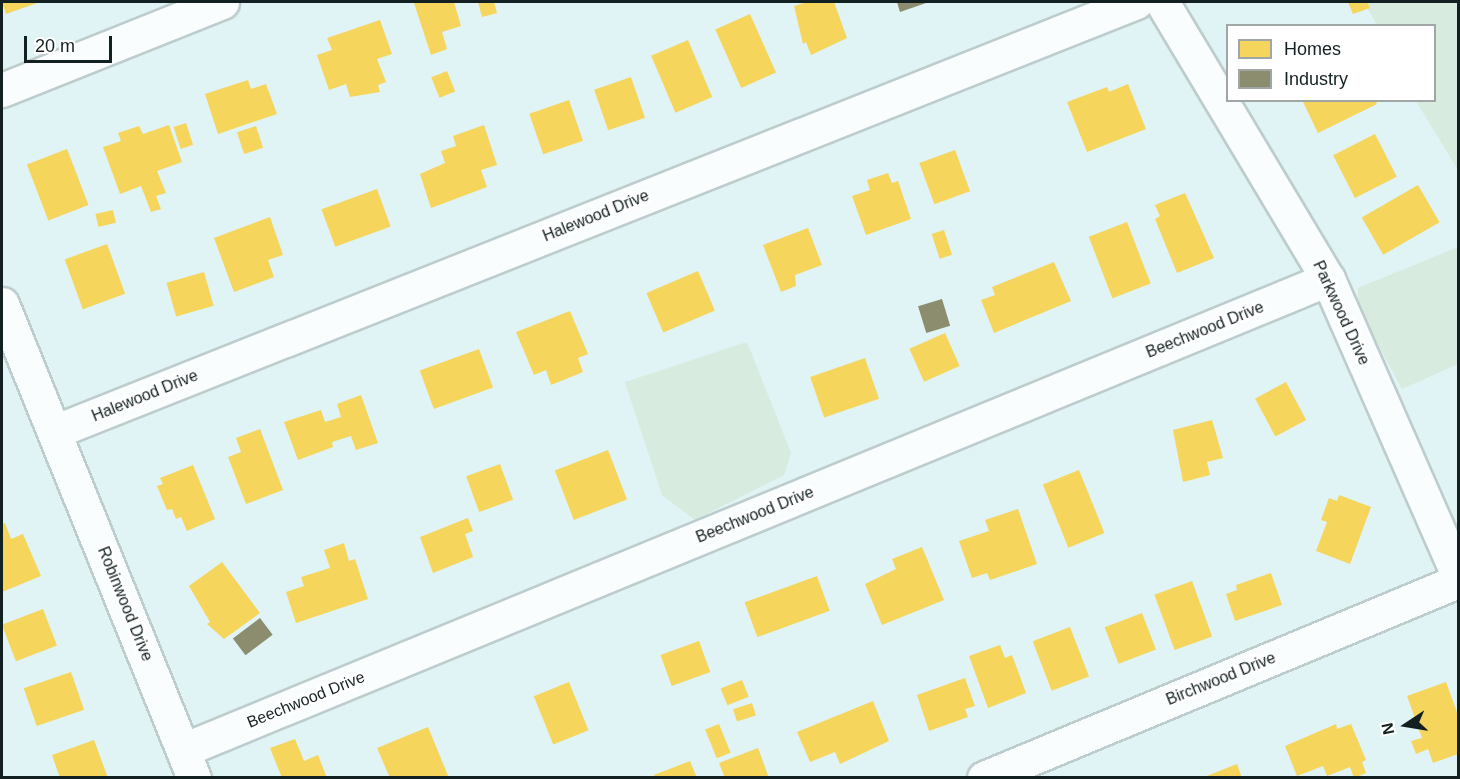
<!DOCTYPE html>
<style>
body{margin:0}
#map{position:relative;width:1460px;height:779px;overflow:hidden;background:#e0f3f5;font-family:Arial,sans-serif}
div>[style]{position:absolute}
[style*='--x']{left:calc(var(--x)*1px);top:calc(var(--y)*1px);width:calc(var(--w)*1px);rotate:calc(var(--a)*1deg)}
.green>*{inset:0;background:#d7ebde}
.homes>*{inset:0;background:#f6d55c;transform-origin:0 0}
.industry>*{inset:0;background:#8c8c6e;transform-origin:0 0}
.roads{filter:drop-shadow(2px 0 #bdcccd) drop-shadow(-2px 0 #bdcccd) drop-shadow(0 2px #bdcccd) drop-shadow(0 -2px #bdcccd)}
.minor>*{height:33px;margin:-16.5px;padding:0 16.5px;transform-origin:16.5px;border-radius:16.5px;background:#fafdfe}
span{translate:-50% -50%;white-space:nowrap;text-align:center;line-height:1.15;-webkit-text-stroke:6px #fff;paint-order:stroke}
.street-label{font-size:16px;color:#132021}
.frame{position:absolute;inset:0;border:3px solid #132021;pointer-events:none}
.legend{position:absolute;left:1226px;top:24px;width:210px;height:78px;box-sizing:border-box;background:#fff;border:2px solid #a1a6a6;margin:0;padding:8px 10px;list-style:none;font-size:18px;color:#132021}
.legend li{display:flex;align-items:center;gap:12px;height:30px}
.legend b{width:30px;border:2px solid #a1a6a6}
.north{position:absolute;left:1376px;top:695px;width:60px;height:60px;-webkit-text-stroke:4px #fff;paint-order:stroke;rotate:258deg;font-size:16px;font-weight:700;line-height:24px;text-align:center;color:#132021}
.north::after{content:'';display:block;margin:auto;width:21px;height:27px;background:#132021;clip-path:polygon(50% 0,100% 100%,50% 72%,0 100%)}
.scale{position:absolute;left:24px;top:36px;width:88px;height:27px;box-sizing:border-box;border:3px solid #132021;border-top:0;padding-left:8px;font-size:18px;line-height:21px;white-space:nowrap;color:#132021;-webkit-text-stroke:4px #fff;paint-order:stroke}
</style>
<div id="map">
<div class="green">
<i style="clip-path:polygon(1364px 2px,1458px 2px,1458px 170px,1416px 101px,1434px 100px,1434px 26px,1377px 25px)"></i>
<i style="clip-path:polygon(1458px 247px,1458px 364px,1402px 389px,1358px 307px,1358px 288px)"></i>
<i style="clip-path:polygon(747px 342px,791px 453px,784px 475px,695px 520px,662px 495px,625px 382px)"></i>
</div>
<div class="homes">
<i style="clip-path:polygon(2px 2px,40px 2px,6px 14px)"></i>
<i style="clip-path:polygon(420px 2px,454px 2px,461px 26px,442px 32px,447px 49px,431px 55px,414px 3px)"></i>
<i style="clip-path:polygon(478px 2px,494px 2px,497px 13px,482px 17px)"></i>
<i style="clip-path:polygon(807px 2px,834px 2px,847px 38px,811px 55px,806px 42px,803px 44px,794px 6px)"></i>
<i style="clip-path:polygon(1348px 2px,1367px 2px,1370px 8px,1353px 14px)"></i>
<i style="left:750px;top:14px;width:64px;height:38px;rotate:66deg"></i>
<i style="clip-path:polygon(380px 20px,392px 54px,377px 59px,386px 82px,378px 85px,380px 92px,350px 97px,346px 84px,329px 90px,317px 55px,332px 50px,327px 38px)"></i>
<i style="left:688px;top:40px;width:62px;height:40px;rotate:67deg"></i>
<i style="left:447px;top:71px;width:22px;height:17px;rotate:68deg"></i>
<i style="left:631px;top:77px;width:43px;height:39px;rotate:71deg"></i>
<i style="clip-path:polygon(248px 80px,251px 89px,266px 84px,277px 114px,218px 134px,205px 94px)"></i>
<i style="clip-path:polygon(1128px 84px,1146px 129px,1087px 152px,1067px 102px,1107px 87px,1109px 92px)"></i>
<i style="left:569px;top:100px;width:43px;height:42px;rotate:71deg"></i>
<i style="clip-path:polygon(1302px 100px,1375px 100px,1377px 104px,1318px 133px)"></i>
<i style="left:186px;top:123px;width:23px;height:13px;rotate:72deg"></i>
<i style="clip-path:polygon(169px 125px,182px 162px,157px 171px,166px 193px,156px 196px,161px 209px,151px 212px,141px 186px,120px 194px,103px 147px,121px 141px,118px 133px,139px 126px,143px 134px)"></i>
<i style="clip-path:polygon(484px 125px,497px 165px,481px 170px,487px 187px,431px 208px,420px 174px,445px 163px,441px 151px,456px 146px,453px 136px)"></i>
<i style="left:256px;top:126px;width:23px;height:20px;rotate:72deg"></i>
<i style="left:1375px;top:134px;width:48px;height:47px;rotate:63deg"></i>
<i style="left:67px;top:149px;width:60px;height:43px;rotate:69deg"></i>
<i style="left:955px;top:150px;width:44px;height:38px;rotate:70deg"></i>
<i style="clip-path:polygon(888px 173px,892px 183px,898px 181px,911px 219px,866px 235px,852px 196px,870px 190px,867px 180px)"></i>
<i style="left:1418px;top:185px;width:43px;height:65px;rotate:60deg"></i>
<i style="left:377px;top:189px;width:40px;height:59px;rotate:70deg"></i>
<i style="clip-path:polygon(1185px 193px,1214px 258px,1177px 273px,1155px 219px,1160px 216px,1155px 205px)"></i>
<i style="left:113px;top:210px;width:13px;height:18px;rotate:77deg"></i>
<i style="clip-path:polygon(270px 217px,283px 255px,268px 260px,274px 277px,234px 292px,214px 238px)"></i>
<i style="left:1127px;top:222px;width:66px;height:41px;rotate:69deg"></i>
<i style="clip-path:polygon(808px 228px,822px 265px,795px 275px,796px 286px,781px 292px,763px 245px)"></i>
<i style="left:944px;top:230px;width:26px;height:13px;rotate:72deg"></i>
<i style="left:107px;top:244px;width:53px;height:45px;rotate:70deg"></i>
<i style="clip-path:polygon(1054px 262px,1071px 301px,994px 333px,981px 300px,995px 295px,992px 287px)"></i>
<i style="left:698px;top:271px;width:43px;height:56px;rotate:67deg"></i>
<i style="left:204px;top:272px;width:35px;height:39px;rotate:74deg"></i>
<i style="clip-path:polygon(570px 311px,588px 354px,578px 358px,583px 372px,551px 385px,546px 370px,534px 375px,516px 332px)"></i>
<i style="left:945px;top:333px;width:36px;height:39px;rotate:66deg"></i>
<i style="left:479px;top:349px;width:41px;height:63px;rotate:70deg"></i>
<i style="left:865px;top:358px;width:43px;height:58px;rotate:71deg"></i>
<i style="left:1286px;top:382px;width:43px;height:35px;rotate:62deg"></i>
<i style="clip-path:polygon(361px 395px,378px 443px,356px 450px,351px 436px,332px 442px,333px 447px,298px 460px,284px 422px,321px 410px,325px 422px,341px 417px,337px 404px)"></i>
<i style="clip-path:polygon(1212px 420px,1223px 458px,1207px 462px,1210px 475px,1183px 482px,1173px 430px)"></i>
<i style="clip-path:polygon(260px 429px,283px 490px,246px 504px,228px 457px,241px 452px,236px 438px)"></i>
<i style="left:608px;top:450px;width:53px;height:57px;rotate:69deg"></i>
<i style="left:500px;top:464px;width:38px;height:36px;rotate:70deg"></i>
<i style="clip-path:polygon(193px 465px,215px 519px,187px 531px,181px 517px,176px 519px,172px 509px,167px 510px,157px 486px,163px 484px,160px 478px)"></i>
<i style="left:1079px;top:470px;width:68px;height:39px;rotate:68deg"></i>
<i style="clip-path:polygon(1339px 495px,1371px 507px,1350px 564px,1316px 551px,1327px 522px,1321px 520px,1329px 498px,1337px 501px)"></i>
<i style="clip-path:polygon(1018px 509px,1037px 564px,990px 580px,987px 573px,972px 578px,959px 541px,989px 531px,985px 520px)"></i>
<i style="clip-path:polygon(468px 518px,473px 531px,465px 534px,473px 557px,433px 573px,420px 537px)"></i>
<i style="clip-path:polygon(5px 523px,11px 539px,23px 534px,41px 576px,2px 592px,2px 524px)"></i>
<i style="clip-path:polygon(344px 543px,349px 561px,355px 559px,368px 599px,296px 623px,286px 592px,304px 586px,301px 577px,330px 568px,324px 550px)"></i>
<i style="clip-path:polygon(922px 547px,944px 600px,882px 625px,865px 584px,896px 569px,892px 559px)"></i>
<i style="clip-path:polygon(222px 562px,260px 613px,224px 639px,207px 624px,210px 622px,189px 586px)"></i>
<i style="clip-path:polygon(1271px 573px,1282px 605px,1235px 621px,1226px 594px,1237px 590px,1236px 585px)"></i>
<i style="left:817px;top:576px;width:37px;height:77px;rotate:70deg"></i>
<i style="left:1192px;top:581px;width:59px;height:40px;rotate:70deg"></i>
<i style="left:43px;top:609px;width:39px;height:44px;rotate:69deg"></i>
<i style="left:1142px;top:613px;width:39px;height:40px;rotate:69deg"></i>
<i style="left:1070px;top:627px;width:53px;height:40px;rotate:69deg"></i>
<i style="left:699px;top:641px;width:33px;height:41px;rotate:70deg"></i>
<i style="clip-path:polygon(1000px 645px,1005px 658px,1012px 655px,1026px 693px,988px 708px,969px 656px)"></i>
<i style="left:71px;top:672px;width:40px;height:50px;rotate:71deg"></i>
<i style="clip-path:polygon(965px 678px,975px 706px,965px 709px,968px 717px,929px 731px,917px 695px)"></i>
<i style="left:742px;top:680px;width:18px;height:23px;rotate:68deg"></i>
<i style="left:569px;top:682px;width:52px;height:38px;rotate:68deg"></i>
<i style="clip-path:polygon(1446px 682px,1458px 715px,1458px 754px,1433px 763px,1428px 749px,1416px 754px,1411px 741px,1422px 738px,1407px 696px)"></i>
<i style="clip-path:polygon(873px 701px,889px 741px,840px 764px,835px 752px,810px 762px,797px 732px)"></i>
<i style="left:752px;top:703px;width:13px;height:20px;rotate:72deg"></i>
<i style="left:719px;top:724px;width:31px;height:15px;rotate:68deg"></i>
<i style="clip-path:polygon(1336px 724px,1337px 729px,1351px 724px,1366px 760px,1362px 762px,1366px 773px,1354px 778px,1350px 767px,1327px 776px,1323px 766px,1297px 776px,1285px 746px)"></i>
<i style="clip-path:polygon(428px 727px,449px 778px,390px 778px,377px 748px)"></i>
<i style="clip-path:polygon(295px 739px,304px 761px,318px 755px,327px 778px,282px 778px,270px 748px)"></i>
<i style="clip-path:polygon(94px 740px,108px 778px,60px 778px,52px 755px)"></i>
<i style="clip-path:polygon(758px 748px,769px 778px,725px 778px,719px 763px)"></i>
<i style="clip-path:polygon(690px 761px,697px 778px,655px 778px,654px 775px)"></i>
<i style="clip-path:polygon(1237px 764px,1242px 778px,1204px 778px,1204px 777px)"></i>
</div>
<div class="industry">
<i style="clip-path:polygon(897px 2px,929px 2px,900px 12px)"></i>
<i style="left:942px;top:299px;width:28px;height:25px;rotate:73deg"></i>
<i style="left:260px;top:618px;width:21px;height:34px;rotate:53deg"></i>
</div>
<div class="roads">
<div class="minor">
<i style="--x:1162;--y:2;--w:323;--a:59.1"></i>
<i style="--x:1328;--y:279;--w:323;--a:66.3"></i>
<i style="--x:2;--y:90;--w:237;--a:-21.8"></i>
<i style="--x:2;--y:304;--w:511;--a:67.95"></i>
<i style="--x:56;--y:431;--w:1162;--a:-21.66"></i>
<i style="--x:183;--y:750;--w:1238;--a:-22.36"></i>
<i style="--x:984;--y:778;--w:513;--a:-22.57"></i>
</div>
</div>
<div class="street-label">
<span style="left:596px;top:216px;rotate:-22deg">Halewood Drive</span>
<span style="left:1341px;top:313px;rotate:65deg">Parkwood Drive</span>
<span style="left:1205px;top:330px;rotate:-22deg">Beechwood Drive</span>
<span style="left:145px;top:396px;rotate:-22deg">Halewood Drive</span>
<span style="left:755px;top:515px;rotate:-22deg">Beechwood Drive</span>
<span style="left:125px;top:604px;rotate:68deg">Robinwood Drive</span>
<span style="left:1221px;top:679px;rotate:-22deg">Birchwood Drive</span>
<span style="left:306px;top:700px;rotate:-22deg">Beechwood Drive</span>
</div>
<div class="frame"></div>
<ul class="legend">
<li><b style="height:16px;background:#f6d55c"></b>Homes</li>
<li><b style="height:16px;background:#8c8c6e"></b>Industry</li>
</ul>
<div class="north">N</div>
<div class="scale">20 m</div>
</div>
